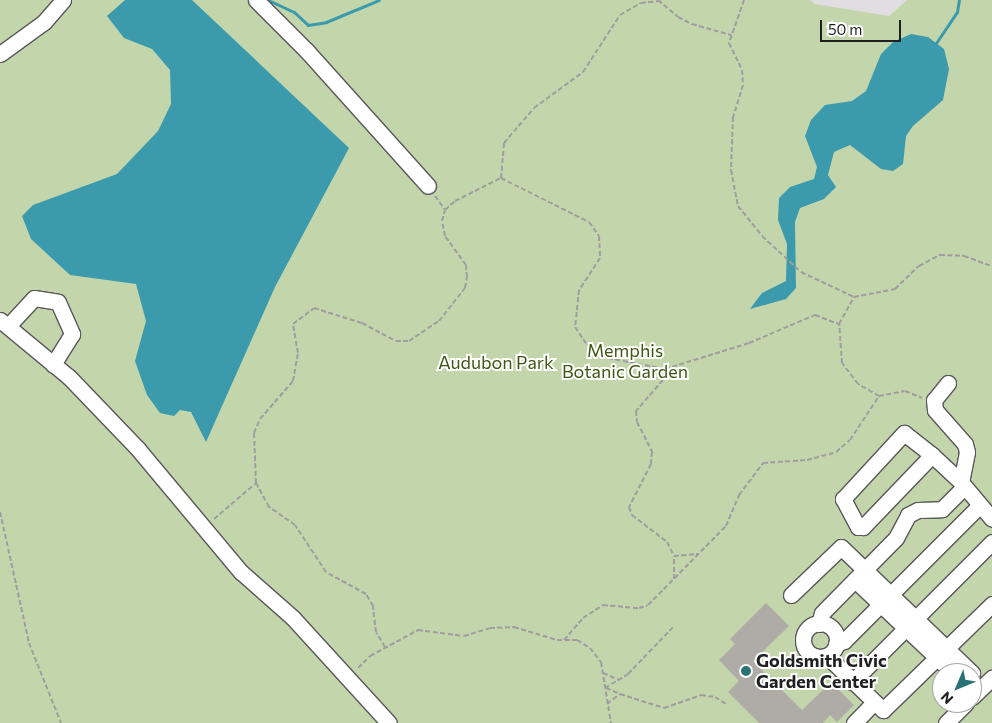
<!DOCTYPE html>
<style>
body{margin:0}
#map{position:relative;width:992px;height:723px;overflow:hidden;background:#e1dee2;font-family:Commissioner,sans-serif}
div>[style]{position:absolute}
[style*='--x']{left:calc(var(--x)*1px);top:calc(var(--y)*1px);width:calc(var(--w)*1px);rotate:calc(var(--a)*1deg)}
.green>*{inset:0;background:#c3d6ab}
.water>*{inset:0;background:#3b9aab}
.stream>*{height:3px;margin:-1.5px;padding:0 1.5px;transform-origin:1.5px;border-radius:1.5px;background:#3b9aab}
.building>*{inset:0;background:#afaca7}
.path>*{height:2px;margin-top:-1px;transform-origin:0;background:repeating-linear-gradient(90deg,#9f9da0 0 5px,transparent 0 7.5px)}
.roads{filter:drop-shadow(1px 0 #5a575b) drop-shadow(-1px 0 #5a575b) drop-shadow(0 1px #5a575b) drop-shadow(0 -1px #5a575b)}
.minor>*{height:15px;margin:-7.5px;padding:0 7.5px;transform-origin:7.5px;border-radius:7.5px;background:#fff}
.minor>.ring{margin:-7.5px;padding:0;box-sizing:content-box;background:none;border:15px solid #fff;border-radius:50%}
.dots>*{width:14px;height:14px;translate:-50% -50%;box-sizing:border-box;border:2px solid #fff;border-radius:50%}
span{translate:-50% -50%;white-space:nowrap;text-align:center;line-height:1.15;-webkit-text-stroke:4px #fff;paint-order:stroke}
.park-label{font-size:18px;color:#3f5612}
.poi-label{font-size:18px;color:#1f1e20;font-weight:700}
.left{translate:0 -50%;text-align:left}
.north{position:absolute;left:932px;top:663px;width:50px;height:50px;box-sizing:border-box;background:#fff;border:1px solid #a5a5a6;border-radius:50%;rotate:225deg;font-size:14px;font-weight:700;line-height:20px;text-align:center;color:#1f1e20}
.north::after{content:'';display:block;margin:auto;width:18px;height:22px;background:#297377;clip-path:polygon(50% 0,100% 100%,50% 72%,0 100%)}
.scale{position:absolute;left:820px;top:20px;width:81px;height:22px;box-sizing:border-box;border:2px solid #1f1e20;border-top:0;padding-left:6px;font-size:15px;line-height:18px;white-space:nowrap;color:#1f1e20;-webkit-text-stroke:4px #fff;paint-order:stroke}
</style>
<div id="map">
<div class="green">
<i style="clip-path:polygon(evenodd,0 0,810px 0,815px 4px,889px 16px,907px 0,992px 0,992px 723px,0 723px,0 0,942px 673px,972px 673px,972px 703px,942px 703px,942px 673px)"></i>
</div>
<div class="water">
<i style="clip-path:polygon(125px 0,192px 0,349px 148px,275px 287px,206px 442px,191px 412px,180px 410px,174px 416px,160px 413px,147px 395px,135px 361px,146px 321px,136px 284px,70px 275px,31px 239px,22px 216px,33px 205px,117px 174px,158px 131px,171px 104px,170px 70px,152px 49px,124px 38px,107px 16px)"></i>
<i style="clip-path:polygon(911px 34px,928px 37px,944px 49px,949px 69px,943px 100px,913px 126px,906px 136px,903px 164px,893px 171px,881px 169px,850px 145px,834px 152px,828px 175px,836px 187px,824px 199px,800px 208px,795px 222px,796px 288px,786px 299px,750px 309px,762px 293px,786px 281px,787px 244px,778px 220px,779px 198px,790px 187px,814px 179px,817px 167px,805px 136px,811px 120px,825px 105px,852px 101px,866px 91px,881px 54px,893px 42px)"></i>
</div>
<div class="stream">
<i style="--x:268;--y:0;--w:29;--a:25"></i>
<i style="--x:294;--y:12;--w:19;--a:43"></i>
<i style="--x:308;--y:25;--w:18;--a:-9"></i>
<i style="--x:326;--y:22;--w:57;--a:-22.5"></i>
<i style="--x:936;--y:43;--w:37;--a:-56"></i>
<i style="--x:957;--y:12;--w:12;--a:-81"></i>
</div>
<div class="building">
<i style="clip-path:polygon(766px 603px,789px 626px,753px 661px,802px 710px,831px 682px,854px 705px,837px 722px,830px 715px,823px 723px,759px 723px,728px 692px,739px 681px,719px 660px,735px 644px,730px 639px)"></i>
</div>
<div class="path">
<i style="--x:658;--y:0;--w:26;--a:40"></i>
<i style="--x:678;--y:17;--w:16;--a:27"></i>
<i style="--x:692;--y:24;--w:41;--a:15.8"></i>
<i style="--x:744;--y:0;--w:46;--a:109.2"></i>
<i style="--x:729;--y:43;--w:30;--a:64"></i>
<i style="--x:742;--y:70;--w:15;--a:86"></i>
<i style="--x:743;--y:85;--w:34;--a:107"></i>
<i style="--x:733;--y:117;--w:53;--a:92.2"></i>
<i style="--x:731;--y:170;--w:37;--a:79"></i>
<i style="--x:738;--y:206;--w:38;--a:51"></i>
<i style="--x:762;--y:236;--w:53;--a:42.7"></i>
<i style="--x:801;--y:272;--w:59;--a:25.3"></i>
<i style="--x:501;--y:178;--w:35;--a:-85"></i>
<i style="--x:504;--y:143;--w:46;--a:-49.4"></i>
<i style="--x:534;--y:108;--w:61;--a:-36.3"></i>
<i style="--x:583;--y:72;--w:68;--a:-57"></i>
<i style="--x:620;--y:15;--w:24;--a:-30"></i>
<i style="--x:641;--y:3;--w:18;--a:-6"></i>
<i style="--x:435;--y:196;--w:17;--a:54"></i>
<i style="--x:665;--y:369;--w:11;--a:100"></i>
<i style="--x:663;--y:380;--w:41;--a:131.1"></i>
<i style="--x:636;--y:411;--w:11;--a:85"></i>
<i style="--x:637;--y:422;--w:34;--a:63"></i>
<i style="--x:652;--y:452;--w:12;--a:95"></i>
<i style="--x:651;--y:464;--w:48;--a:117.1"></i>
<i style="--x:629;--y:507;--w:9;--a:69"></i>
<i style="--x:632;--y:515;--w:44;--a:37.6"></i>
<i style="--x:667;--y:542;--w:16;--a:63"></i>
<i style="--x:674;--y:556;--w:24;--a:-5"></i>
<i style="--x:879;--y:396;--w:24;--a:-150"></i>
<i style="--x:858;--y:384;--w:26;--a:-127"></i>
<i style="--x:842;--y:363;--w:39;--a:-94"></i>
<i style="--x:839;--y:324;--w:31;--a:-61"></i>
<i style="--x:854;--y:297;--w:42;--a:-11"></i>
<i style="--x:895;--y:289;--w:33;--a:-44"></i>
<i style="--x:919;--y:266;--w:24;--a:-28"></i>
<i style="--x:940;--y:255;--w:24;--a:2"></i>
<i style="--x:964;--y:256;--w:30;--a:20"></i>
<i style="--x:0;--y:512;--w:134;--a:77.5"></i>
<i style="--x:29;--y:643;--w:86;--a:68.2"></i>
<i style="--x:214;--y:519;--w:55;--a:-40.6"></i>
<i style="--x:674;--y:579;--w:23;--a:-90"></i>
<i style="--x:564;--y:640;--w:29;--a:-49"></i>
<i style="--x:583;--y:618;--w:24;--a:-33"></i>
<i style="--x:603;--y:605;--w:36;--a:5"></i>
<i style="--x:639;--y:608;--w:9;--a:-18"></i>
<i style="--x:648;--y:605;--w:111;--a:-45.4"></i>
<i style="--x:726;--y:526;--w:34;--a:-67"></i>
<i style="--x:739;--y:495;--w:40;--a:-53"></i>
<i style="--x:763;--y:463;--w:44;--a:-3.9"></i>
<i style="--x:807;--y:460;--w:30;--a:-15"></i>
<i style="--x:836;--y:452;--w:18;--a:-41"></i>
<i style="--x:850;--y:440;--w:53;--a:-56.6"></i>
<i style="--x:879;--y:396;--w:26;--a:-11"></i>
<i style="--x:905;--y:391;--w:18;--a:22"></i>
<i style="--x:385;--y:647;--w:17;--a:-121"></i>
<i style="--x:376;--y:632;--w:26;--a:-97"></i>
<i style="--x:373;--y:606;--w:14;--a:-120"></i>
<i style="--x:366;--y:594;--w:46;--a:-151.2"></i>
<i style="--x:326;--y:572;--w:56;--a:-123.4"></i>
<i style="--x:295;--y:525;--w:32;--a:-145"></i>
<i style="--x:269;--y:507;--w:27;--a:-118"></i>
<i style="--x:256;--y:483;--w:50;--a:-92.3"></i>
<i style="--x:254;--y:433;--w:15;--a:-67"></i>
<i style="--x:260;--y:419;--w:50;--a:-49"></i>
<i style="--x:293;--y:381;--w:28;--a:-80"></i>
<i style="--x:298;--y:353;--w:29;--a:-100"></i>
<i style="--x:293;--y:324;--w:26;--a:-37"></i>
<i style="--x:314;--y:308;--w:50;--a:17.4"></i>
<i style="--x:362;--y:323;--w:38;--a:28"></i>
<i style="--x:396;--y:341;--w:13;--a:0"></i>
<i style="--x:409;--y:341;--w:36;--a:-34"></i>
<i style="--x:439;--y:321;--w:42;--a:-51.8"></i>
<i style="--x:465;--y:288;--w:11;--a:-80"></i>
<i style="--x:467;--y:277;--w:12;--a:-95"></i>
<i style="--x:466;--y:265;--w:36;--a:-126"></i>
<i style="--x:445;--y:236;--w:15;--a:-101"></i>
<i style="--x:442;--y:221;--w:11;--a:-75"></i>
<i style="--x:445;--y:210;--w:13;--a:-42"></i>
<i style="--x:455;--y:201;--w:51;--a:-26.6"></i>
<i style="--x:501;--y:178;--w:98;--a:26.6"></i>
<i style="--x:589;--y:222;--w:17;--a:54"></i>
<i style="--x:599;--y:236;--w:22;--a:87"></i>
<i style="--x:600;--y:258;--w:38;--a:123"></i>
<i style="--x:579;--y:290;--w:37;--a:96"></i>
<i style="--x:575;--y:327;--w:22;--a:56"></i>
<i style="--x:587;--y:345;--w:25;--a:32"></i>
<i style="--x:608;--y:358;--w:58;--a:10.9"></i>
<i style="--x:665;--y:369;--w:88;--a:-17.2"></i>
<i style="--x:749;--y:343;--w:72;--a:-23"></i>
<i style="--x:815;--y:315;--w:26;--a:21"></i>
<i style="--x:358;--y:668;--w:17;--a:-45"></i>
<i style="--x:370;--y:656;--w:55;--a:-28.4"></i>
<i style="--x:418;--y:630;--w:46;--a:7.4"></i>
<i style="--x:464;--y:636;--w:27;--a:-17"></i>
<i style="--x:490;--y:628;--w:24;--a:-2"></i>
<i style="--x:514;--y:627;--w:45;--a:16.8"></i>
<i style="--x:557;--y:640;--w:20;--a:0"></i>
<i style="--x:577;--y:640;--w:15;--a:32"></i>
<i style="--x:590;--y:648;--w:18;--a:52"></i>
<i style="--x:601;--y:662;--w:62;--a:80.7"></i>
<i style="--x:603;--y:673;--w:17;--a:24"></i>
<i style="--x:605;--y:688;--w:27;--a:-31"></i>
<i style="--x:628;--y:674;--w:65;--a:-46.2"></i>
<i style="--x:606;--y:688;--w:15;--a:23"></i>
<i style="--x:607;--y:704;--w:16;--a:-38"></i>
<i style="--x:620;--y:694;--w:46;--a:17.7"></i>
<i style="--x:664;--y:708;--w:39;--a:-19"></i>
<i style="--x:701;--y:695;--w:14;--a:8"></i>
<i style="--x:715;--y:697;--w:15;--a:32"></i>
</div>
<div class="roads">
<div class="minor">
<i style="--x:256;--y:0;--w:72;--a:45"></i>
<i style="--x:307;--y:51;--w:181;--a:48.1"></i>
<i style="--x:0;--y:54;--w:54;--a:-36"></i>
<i style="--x:44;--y:22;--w:29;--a:-49"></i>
<i style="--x:0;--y:320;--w:89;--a:39.6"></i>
<i style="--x:69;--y:377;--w:100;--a:46.2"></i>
<i style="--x:138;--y:449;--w:160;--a:50.1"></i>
<i style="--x:241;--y:572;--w:69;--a:41.5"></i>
<i style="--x:293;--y:618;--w:142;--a:47.6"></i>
<i style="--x:8;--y:326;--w:38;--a:-47"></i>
<i style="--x:34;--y:298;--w:24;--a:9"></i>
<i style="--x:58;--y:302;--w:35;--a:66"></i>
<i style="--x:72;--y:334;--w:36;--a:122"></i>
<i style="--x:948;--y:383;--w:22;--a:129"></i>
<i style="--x:934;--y:400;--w:10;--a:84"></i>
<i style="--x:935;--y:410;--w:45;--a:48.6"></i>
<i style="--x:965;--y:444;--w:8;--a:76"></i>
<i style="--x:967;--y:452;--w:31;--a:101"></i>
<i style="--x:961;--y:482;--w:48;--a:50"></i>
<i style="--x:932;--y:455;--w:100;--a:133.8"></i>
<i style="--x:863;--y:527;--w:5;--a:180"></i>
<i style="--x:858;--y:527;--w:32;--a:-118"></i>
<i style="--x:843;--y:499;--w:90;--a:-47.3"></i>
<i style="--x:904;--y:433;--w:36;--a:38"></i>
<i style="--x:932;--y:455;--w:40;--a:43"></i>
<i style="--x:855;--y:580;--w:135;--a:43.5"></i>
<i style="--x:791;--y:595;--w:69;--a:-43.8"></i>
<i style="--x:841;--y:547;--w:182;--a:43.9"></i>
<i class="ring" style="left:803px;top:623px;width:19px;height:19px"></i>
<i style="--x:819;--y:624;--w:11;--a:-75"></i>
<i style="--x:822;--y:613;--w:105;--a:-45.4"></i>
<i style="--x:896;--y:538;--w:26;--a:-62"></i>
<i style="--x:908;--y:515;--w:11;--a:-27"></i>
<i style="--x:918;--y:510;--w:24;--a:-2"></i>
<i style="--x:942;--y:509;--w:31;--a:-45"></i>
<i style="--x:836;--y:644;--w:9;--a:-21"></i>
<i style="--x:844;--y:641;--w:191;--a:-45"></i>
<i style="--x:827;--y:656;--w:78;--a:44"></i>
<i style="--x:883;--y:710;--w:152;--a:-44.2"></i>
<i style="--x:852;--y:682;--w:198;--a:-45"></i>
<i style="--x:972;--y:697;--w:28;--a:-44"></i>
<i style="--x:854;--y:723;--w:28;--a:-46"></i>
<i style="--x:946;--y:723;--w:28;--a:-45"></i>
</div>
</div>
<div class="dots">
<i style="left:746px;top:671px;background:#297377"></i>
</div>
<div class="park-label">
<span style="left:625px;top:361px">Memphis<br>Botanic Garden</span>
<span style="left:496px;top:362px">Audubon Park</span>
</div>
<div class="poi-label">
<span class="left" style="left:756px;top:671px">Goldsmith Civic<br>Garden Center</span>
</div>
<div class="north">N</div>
<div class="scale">50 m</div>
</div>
